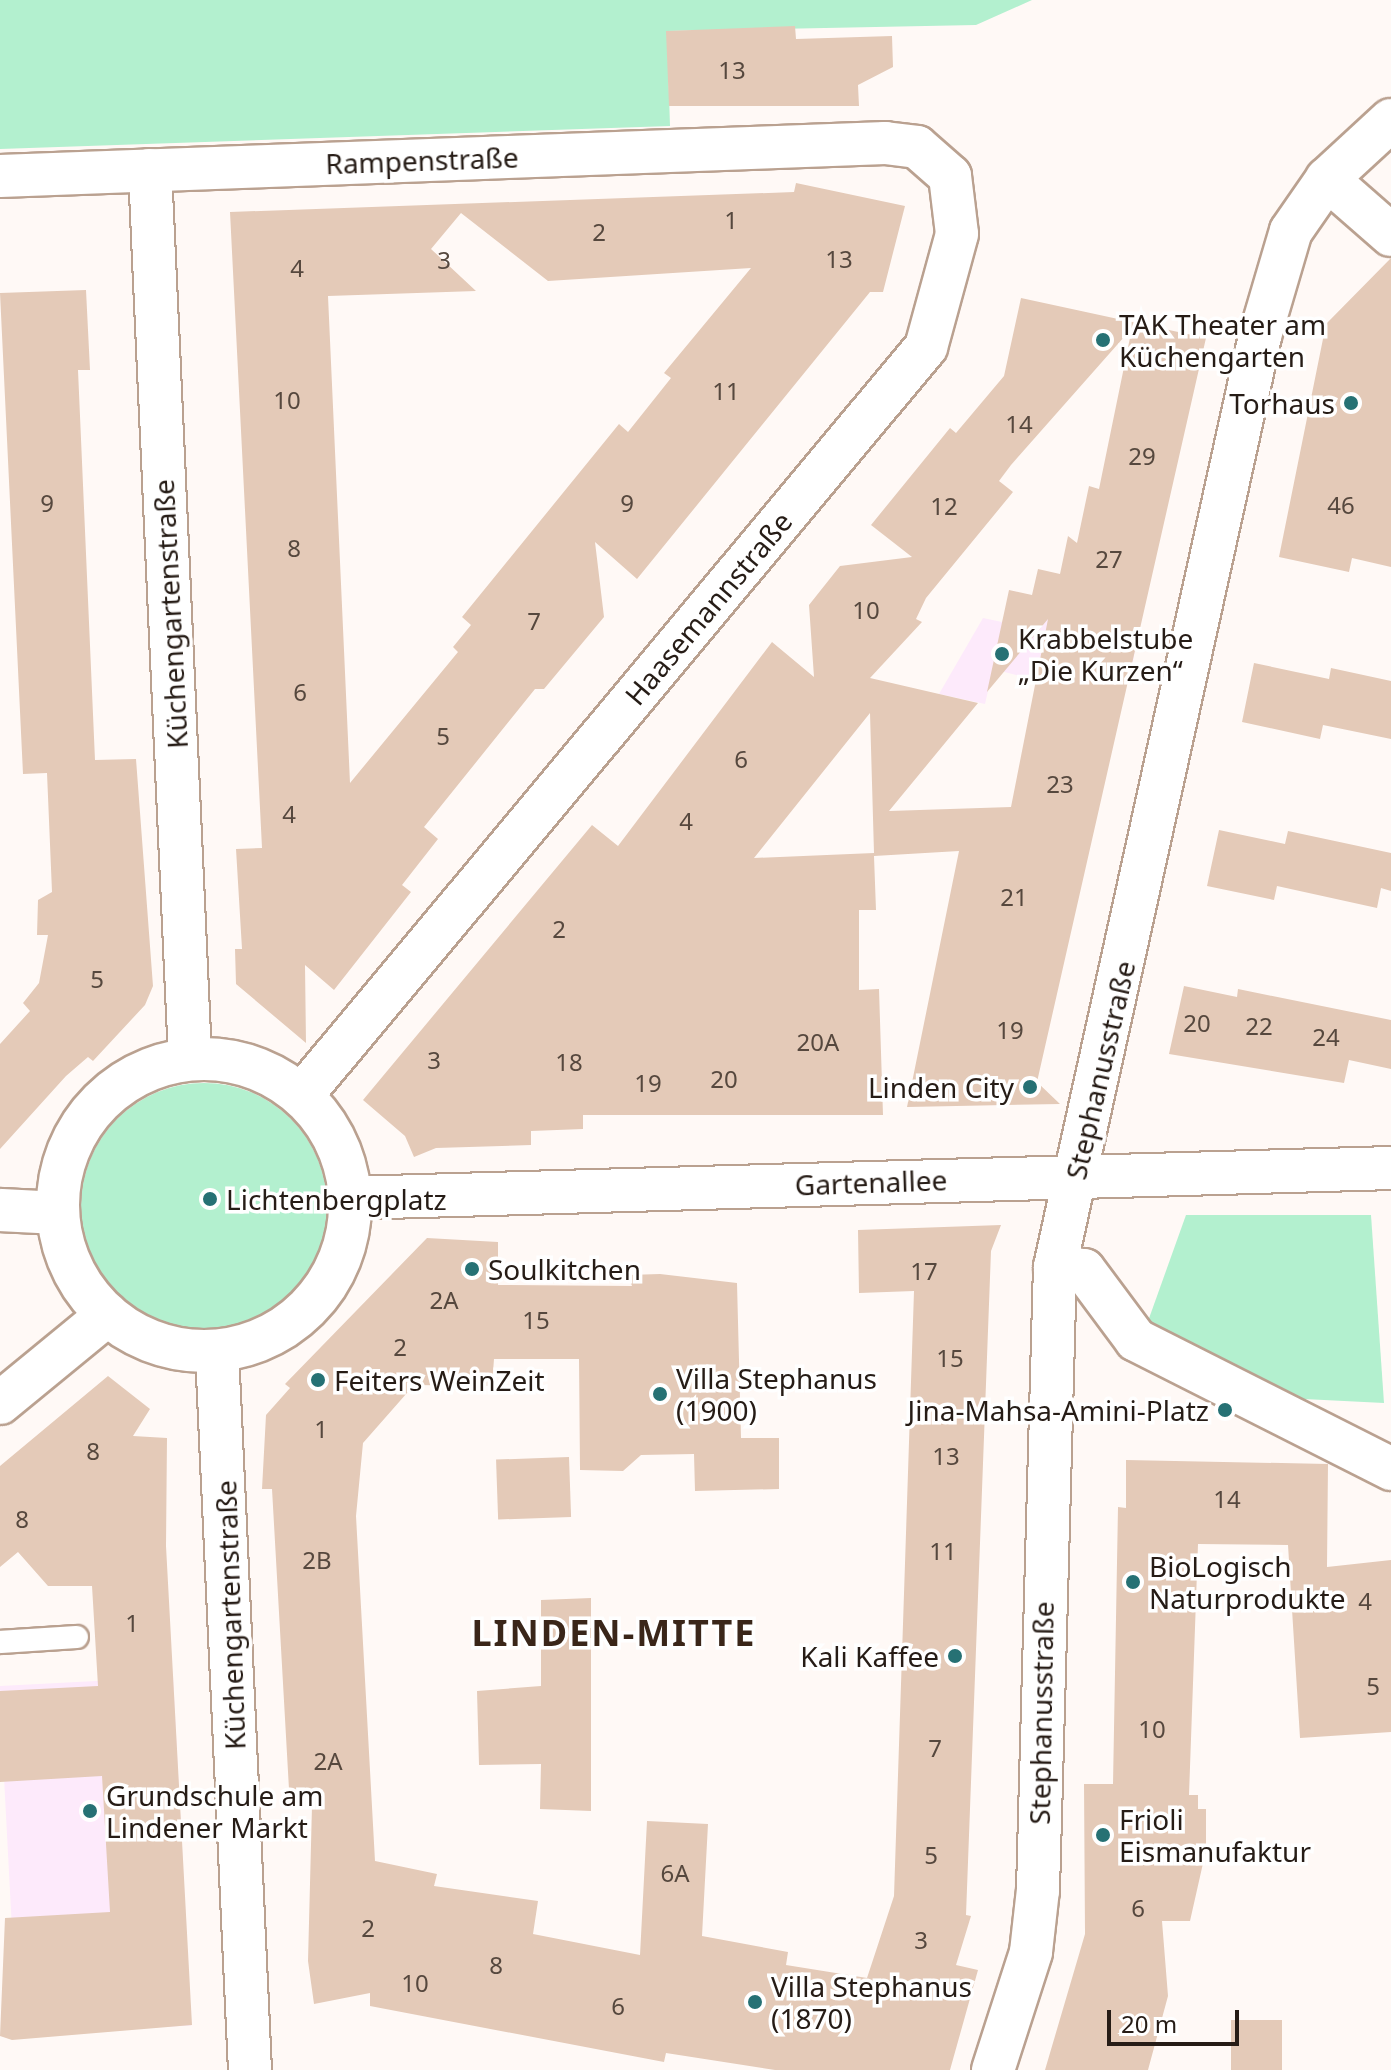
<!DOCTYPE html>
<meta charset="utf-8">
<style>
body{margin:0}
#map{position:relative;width:1391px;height:2070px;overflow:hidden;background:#fff9f6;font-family:"Noto Sans",sans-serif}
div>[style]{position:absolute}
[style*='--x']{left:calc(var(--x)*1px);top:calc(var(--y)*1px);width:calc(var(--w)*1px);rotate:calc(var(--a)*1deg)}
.education>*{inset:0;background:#fdeafb;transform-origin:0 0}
.green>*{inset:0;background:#b3f0cf}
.round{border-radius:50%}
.building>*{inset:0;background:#e4cab8;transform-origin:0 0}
.roads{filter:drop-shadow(2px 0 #baa190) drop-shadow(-2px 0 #baa190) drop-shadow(0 2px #baa190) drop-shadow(0 -2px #baa190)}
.lane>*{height:22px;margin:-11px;padding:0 11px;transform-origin:11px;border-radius:11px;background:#fff}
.street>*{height:42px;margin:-21px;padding:0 21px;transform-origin:21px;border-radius:21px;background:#fff}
.street>.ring{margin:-21px;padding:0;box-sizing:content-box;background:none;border:42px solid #fff;border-radius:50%}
.dots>*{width:22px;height:22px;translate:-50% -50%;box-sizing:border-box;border:4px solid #fff;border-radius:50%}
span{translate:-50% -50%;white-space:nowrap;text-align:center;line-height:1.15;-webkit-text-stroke:7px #fff;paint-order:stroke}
.number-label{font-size:24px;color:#56483e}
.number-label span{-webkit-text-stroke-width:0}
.street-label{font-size:28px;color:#261c16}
.poi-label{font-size:28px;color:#261c16}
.left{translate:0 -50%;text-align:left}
.right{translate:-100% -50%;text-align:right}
.district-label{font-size:36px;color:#3a2619;font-weight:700;letter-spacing:2px}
.scale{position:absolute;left:1107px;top:2010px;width:132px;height:36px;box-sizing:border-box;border:4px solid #261c16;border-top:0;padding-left:10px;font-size:24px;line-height:28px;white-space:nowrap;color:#261c16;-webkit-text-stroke:6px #fff;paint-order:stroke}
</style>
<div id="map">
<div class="education">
<i style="clip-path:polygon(1014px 591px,1136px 643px,1133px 662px,1044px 643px,1035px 680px,993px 669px,985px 704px,939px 694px,983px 618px,1002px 622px)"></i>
<i style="left:173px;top:1677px;width:349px;height:174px;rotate:87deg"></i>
</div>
<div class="green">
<i style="clip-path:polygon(0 0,1032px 0,976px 25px,667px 31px,670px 126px,0 149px)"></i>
<i class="round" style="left:81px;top:1083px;width:246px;height:246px"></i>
<i style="clip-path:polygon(1186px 1215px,1371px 1215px,1384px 1403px,1304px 1399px,1147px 1324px)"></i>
</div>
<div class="building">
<i style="clip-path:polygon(795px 26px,796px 39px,892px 36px,893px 67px,858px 85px,859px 106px,669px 106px,666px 31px)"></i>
<i style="clip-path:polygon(evenodd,796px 183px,905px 206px,883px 292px,870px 292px,637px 579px,595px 542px,604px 617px,544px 689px,535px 689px,424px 827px,438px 839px,402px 885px,411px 892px,334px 990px,305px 965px,306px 1043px,236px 984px,235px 949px,242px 949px,236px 849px,262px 848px,230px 212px,794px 192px,796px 183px,461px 213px,548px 281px,751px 268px,664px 373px,671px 378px,628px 432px,619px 424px,462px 617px,471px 625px,453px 647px,458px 652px,350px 783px,328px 296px,476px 291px,431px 249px,461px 213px)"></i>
<i style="clip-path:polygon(1391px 258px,1391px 567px,1352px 558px,1349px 572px,1279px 557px,1326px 324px)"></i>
<i style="clip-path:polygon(86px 290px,90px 370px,78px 370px,95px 760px,136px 759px,153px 986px,145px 1005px,93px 1061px,88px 1057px,66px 1076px,0 1149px,0 1044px,30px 1011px,23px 1003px,39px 983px,48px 935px,37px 935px,38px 900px,52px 892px,47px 773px,23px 774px,0 293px)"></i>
<i style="clip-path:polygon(evenodd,1021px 298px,1206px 338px,1037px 1082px,1060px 1104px,907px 1107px,959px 851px,874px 856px,876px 910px,859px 910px,859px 990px,879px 989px,883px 1115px,583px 1115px,583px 1129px,531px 1131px,531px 1145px,436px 1148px,414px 1157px,405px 1136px,363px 1100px,592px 825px,618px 846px,772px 642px,814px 677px,809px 605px,840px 566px,912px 557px,871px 525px,950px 428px,956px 433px,1004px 376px,1021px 298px,1132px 328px,1099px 489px,1089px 486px,1077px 543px,1068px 536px,1060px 574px,1038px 569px,1032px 595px,1009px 590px,987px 692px,1048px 619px,1011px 807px,889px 811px,978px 703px,870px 678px,922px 622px,916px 619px,926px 598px,1013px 492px,999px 481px,1011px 465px,1132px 328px,1021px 298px,870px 713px,874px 853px,754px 858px,870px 713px)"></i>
<i style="clip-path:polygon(1254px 663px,1329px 679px,1331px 668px,1391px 681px,1391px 739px,1323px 725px,1320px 739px,1242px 722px)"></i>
<i style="clip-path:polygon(1219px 830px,1285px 844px,1288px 831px,1391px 853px,1391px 891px,1381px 888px,1377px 908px,1277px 886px,1274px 900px,1207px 886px)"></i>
<i style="clip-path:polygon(1184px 986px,1237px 997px,1238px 989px,1391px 1020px,1391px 1069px,1349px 1060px,1344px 1083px,1169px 1054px)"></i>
<i style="clip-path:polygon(1001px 1225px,991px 1251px,966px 1915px,971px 1916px,956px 1965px,978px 1970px,950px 2070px,775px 2070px,666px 2053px,664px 2062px,370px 2006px,370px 1993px,314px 2004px,308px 1961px,312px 1806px,290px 1807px,272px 1489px,262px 1489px,266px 1415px,290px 1388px,285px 1384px,427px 1238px,498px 1242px,498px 1285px,632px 1286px,628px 1275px,660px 1274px,737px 1283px,741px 1438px,779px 1438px,779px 1489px,695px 1491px,694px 1454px,641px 1455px,623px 1471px,580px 1470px,579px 1359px,494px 1359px,492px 1386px,414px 1385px,363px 1443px,356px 1516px,375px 1861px,437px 1874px,434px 1886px,538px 1901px,533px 1934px,640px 1955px,647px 1821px,708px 1824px,702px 1936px,788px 1952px,786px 1965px,867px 1978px,894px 1896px,914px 1291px,859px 1293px,858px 1230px)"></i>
<i style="clip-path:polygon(108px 1376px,150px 1409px,133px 1436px,167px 1438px,166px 1546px,192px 2025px,12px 2040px,0 2036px,5px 1918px,110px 1912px,102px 1776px,0 1782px,0 1691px,98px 1686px,92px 1586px,48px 1586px,18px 1552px,0 1567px,0 1466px)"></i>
<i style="left:569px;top:1457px;width:60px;height:73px;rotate:88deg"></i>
<i style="clip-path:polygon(1126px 1460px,1328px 1464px,1327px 1567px,1391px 1560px,1391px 1732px,1300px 1738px,1288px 1545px,1198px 1544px,1189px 1795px,1198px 1795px,1198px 1809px,1206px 1809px,1206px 1850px,1190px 1921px,1162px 1921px,1168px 1996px,1148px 2070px,1045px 2070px,1085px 1934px,1084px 1784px,1113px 1784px,1118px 1507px,1126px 1508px)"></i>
<i style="clip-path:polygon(591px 1598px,591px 1811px,540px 1809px,541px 1764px,479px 1765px,477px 1691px,541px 1686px,541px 1600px)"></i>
<i style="left:1231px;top:2020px;width:51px;height:50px"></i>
</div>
<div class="roads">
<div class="lane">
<i style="--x:0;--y:1642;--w:77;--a:-3.7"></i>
</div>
<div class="street">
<i style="--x:150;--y:170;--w:889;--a:87.42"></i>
<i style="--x:0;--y:176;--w:886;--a:-2.14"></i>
<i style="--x:885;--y:143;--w:32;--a:7"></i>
<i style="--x:917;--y:147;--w:44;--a:41.3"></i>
<i style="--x:950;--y:176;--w:58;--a:83.1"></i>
<i style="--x:957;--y:234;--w:117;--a:105.3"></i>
<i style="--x:926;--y:347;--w:974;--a:129.84"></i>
<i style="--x:1327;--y:179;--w:85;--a:41.2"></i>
<i class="ring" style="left:58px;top:1059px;width:250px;height:250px"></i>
<i style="--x:351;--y:1198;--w:1040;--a:-1.65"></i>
<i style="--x:0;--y:1210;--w:57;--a:3"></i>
<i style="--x:1055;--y:1267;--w:29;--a:6"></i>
<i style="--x:1084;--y:1270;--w:87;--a:53.4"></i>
<i style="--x:1136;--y:1340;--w:286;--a:26.8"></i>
<i style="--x:217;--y:1352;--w:719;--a:87.37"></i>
<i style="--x:0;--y:1403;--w:139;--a:-39.4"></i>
<i style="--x:993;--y:2070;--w:124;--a:-72.1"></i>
<i style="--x:1031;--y:1952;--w:62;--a:-83.6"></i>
<i style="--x:1038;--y:1890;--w:623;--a:-88.44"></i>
<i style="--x:1055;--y:1267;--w:953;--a:-77.58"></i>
<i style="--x:1260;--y:336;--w:109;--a:-73.6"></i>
<i style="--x:1291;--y:231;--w:63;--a:-55.3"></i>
<i style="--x:1327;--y:179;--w:87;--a:-42.7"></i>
</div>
</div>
<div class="dots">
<i style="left:1103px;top:340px;background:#267174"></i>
<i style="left:1351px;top:403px;background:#267174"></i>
<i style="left:1002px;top:654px;background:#267174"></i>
<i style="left:1030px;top:1087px;background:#267174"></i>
<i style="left:210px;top:1199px;background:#267174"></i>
<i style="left:472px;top:1269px;background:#267174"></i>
<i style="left:318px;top:1380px;background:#267174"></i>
<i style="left:660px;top:1394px;background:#267174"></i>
<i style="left:1225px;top:1410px;background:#267174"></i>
<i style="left:1133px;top:1582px;background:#267174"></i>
<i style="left:955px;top:1656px;background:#267174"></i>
<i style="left:90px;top:1811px;background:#267174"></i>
<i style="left:1103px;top:1835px;background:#267174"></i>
<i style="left:755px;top:2002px;background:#267174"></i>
</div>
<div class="number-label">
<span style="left:732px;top:70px">13</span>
<span style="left:731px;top:220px">1</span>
<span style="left:599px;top:232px">2</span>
<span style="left:839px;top:259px">13</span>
<span style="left:444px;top:260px">3</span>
<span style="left:297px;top:268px">4</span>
<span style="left:726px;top:391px">11</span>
<span style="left:287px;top:400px">10</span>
<span style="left:1019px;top:424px">14</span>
<span style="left:1142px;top:456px">29</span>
<span style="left:47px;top:503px">9</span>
<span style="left:627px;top:503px">9</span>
<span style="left:1341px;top:505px">46</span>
<span style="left:944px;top:506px">12</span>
<span style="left:294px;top:548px">8</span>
<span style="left:1109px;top:559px">27</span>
<span style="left:866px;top:610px">10</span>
<span style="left:534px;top:621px">7</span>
<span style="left:300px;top:692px">6</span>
<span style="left:443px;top:736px">5</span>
<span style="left:741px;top:759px">6</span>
<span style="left:1060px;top:784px">23</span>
<span style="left:289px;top:814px">4</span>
<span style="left:686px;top:821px">4</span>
<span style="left:1014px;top:897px">21</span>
<span style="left:559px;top:929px">2</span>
<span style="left:97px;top:979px">5</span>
<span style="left:1197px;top:1023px">20</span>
<span style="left:1259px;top:1026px">22</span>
<span style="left:1010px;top:1030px">19</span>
<span style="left:1326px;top:1037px">24</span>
<span style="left:818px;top:1042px">20A</span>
<span style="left:434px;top:1060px">3</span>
<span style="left:569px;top:1062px">18</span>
<span style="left:724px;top:1079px">20</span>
<span style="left:648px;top:1083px">19</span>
<span style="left:924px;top:1271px">17</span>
<span style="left:444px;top:1300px">2A</span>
<span style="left:536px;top:1320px">15</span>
<span style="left:400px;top:1347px">2</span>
<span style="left:950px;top:1358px">15</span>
<span style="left:321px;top:1429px">1</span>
<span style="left:93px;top:1451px">8</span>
<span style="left:946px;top:1456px">13</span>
<span style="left:1227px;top:1499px">14</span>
<span style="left:22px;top:1519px">8</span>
<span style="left:943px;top:1551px">11</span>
<span style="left:317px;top:1560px">2B</span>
<span style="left:1365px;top:1601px">4</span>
<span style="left:132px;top:1623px">1</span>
<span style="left:1373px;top:1686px">5</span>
<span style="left:1152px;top:1729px">10</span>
<span style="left:935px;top:1748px">7</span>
<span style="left:328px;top:1761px">2A</span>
<span style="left:931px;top:1855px">5</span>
<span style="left:675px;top:1873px">6A</span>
<span style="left:1138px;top:1908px">6</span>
<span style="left:368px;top:1928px">2</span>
<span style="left:921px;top:1940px">3</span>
<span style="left:496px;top:1965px">8</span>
<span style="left:415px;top:1983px">10</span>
<span style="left:618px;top:2006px">6</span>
</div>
<div class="street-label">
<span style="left:422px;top:160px;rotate:-2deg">Rampenstraße</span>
<span style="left:708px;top:608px;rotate:-50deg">Haasemannstraße</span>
<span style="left:170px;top:614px;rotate:-93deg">Küchengartenstraße</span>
<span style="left:1100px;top:1070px;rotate:-77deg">Stephanusstraße</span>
<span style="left:871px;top:1182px;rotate:-2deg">Gartenallee</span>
<span style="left:230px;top:1615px;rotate:-92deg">Küchengartenstraße</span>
<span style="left:1041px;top:1713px;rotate:-89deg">Stephanusstraße</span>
</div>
<div class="poi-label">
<span class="left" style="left:1119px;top:340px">TAK Theater am<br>Küchengarten</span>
<span class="right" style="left:1335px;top:403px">Torhaus</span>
<span class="left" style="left:1018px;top:654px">Krabbelstube<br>„Die Kurzen“</span>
<span class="right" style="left:1014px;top:1087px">Linden City</span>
<span class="left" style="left:226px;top:1199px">Lichtenbergplatz</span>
<span class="left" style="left:488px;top:1269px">Soulkitchen</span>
<span class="left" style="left:676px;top:1394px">Villa Stephanus<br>(1900)</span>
<span class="left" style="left:334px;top:1380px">Feiters WeinZeit</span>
<span class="right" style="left:1209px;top:1410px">Jina-Mahsa-Amini-Platz</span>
<span class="left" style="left:1149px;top:1582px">BioLogisch<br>Naturprodukte</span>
<span class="right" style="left:939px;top:1656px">Kali Kaffee</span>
<span class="left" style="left:106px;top:1811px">Grundschule am<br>Lindener Markt</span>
<span class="left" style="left:1119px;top:1835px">Frioli<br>Eismanufaktur</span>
<span class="left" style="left:771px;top:2002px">Villa Stephanus<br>(1870)</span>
</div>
<div class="district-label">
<span style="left:614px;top:1633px">LINDEN-MITTE</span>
</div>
<div class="scale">20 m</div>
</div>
